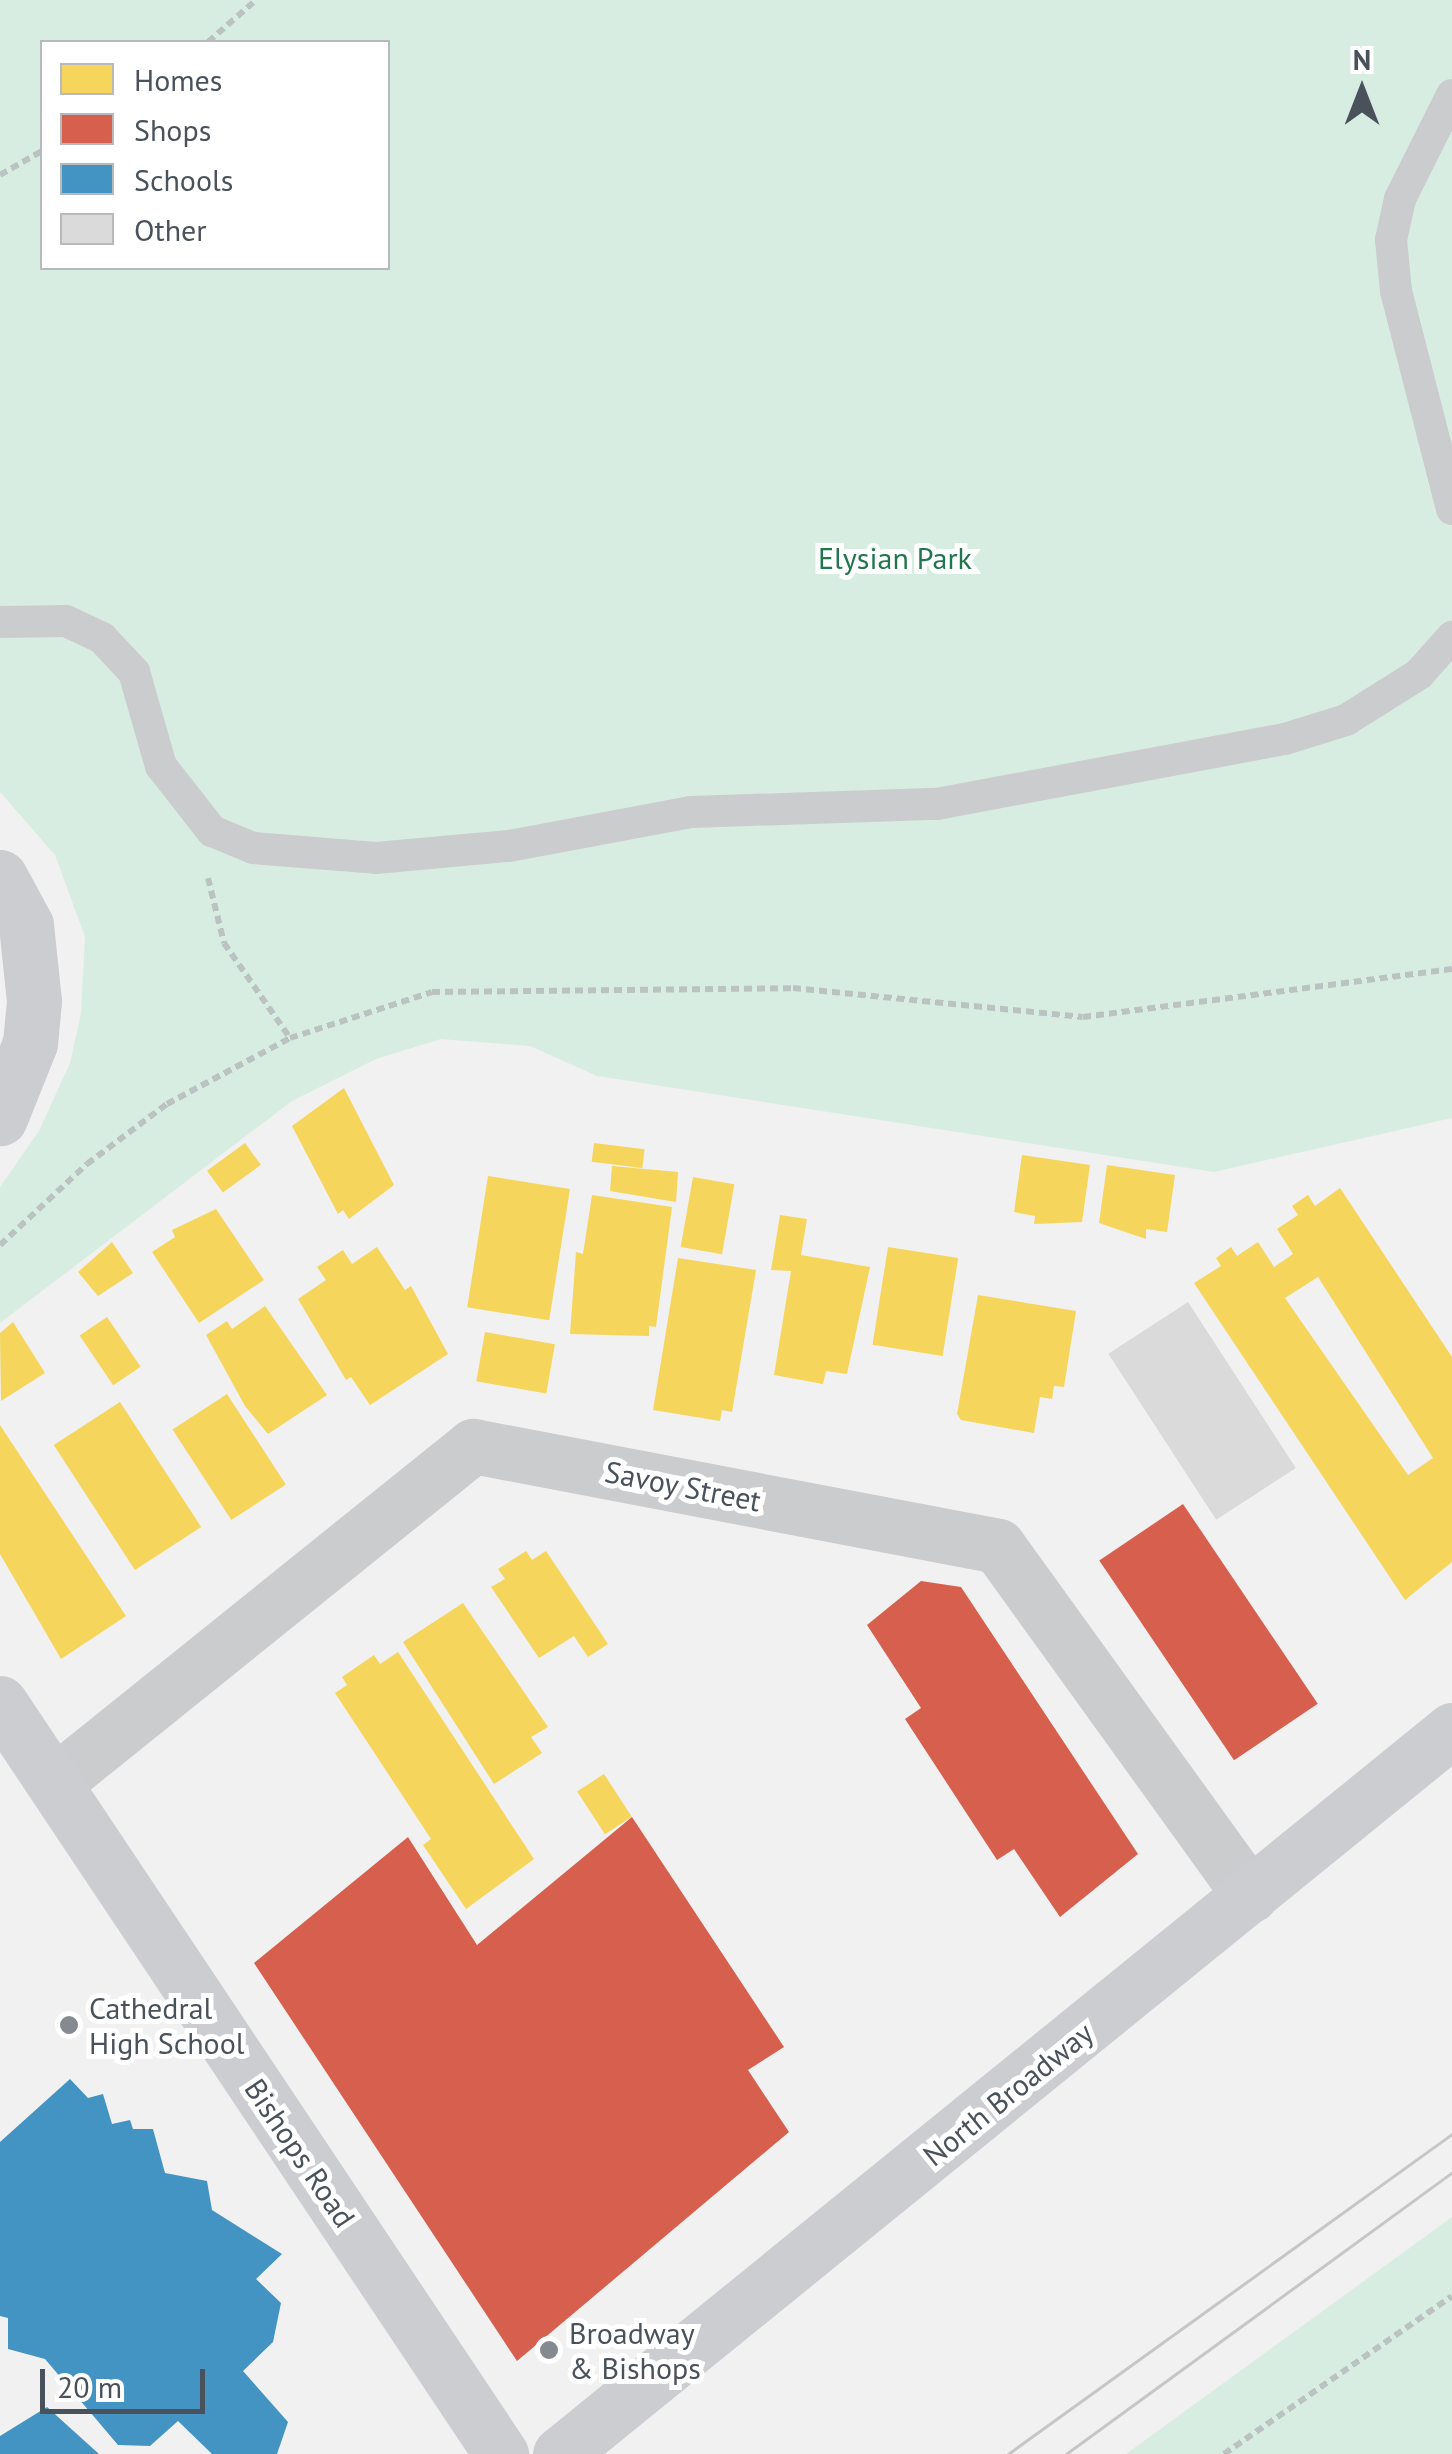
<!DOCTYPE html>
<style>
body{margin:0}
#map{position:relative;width:1452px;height:2454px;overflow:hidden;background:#f1f1f1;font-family:"PT Sans",sans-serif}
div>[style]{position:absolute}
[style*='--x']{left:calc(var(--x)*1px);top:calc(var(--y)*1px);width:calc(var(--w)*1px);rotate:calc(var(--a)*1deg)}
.green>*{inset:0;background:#d8ede1}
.homes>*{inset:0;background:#f6d55c;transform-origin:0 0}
.shops>*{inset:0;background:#d6604d;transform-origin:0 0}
.schools>*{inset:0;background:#4393c3}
.building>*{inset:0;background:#dadadb;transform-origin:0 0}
.path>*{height:6px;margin-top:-3px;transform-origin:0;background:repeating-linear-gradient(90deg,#bac3c1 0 8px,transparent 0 13px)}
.lane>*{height:32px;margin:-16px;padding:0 16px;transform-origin:16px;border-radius:16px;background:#cbccce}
.street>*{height:55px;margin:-27.5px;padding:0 27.5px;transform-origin:27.5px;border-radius:27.5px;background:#cbccce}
.secondary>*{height:55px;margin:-27.5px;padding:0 27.5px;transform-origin:27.5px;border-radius:27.5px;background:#cbcdd0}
.tram>*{height:2.5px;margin:-1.25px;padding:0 1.25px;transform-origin:1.25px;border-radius:1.25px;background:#c6c6c8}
.dots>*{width:28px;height:28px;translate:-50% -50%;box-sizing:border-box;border:5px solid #fff;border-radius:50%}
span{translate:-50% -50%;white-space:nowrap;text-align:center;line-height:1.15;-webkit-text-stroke:10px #fff;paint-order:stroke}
.park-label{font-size:30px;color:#21754f}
.street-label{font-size:30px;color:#49525b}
.poi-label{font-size:30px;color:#49525b}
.left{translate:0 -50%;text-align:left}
.legend{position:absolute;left:40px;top:40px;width:350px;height:230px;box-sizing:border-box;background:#fff;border:2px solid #b6babd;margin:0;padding:12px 18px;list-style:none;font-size:30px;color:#49525b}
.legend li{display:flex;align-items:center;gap:20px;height:50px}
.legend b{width:50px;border:2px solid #b6babd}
.north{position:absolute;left:1312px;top:40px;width:100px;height:100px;-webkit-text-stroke:8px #fff;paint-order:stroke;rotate:0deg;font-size:28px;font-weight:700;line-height:40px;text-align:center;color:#49525b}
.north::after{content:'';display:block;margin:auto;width:35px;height:45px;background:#49525b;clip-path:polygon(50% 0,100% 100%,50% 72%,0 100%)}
.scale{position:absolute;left:40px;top:2369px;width:165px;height:45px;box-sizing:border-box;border:5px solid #49525b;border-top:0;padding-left:12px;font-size:30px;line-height:35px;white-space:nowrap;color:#49525b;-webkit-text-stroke:8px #fff;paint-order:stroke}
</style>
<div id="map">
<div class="green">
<i style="clip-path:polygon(evenodd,0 0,1452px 0,1452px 1118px,1214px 1172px,597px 1076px,530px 1046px,441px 1039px,376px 1059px,292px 1101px,0 1323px,0 1187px,39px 1131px,70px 1063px,81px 1013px,85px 937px,55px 855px,0 792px,0 0,42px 42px,388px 42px,388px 268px,42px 268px,42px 42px)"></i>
<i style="clip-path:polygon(1452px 2217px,1452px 2454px,1126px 2454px)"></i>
</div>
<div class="homes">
<i style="clip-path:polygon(344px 1088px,394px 1185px,349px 1219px,343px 1210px,338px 1214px,292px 1126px)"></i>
<i style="left:245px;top:1143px;width:27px;height:47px;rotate:54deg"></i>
<i style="left:594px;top:1143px;width:51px;height:19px;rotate:7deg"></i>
<i style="clip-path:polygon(1022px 1155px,1090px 1165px,1082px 1222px,1034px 1224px,1035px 1216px,1014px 1212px)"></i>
<i style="clip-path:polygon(1107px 1165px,1175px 1175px,1167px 1232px,1146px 1229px,1146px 1239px,1099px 1223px)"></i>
<i style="clip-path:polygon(612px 1166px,678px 1172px,676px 1202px,610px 1191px)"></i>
<i style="left:488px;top:1176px;width:83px;height:133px;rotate:9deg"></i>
<i style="left:693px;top:1177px;width:42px;height:71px;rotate:10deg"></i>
<i style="clip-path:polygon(evenodd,1340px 1188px,1452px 1357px,1452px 1562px,1405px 1600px,1194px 1283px,1221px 1266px,1216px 1258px,1231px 1247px,1237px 1256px,1258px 1242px,1274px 1267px,1293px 1254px,1277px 1229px,1298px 1215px,1292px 1206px,1308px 1195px,1315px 1206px,1340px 1188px,1318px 1277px,1433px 1458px,1408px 1475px,1285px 1298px,1318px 1277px)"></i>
<i style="clip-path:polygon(592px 1195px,672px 1207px,656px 1327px,649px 1326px,649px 1336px,570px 1334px,576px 1252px,583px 1254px)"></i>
<i style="clip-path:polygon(216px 1209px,264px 1280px,199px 1323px,152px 1252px,175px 1237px,172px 1230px)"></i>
<i style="clip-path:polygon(780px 1215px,807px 1219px,801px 1255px,870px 1267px,847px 1374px,826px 1371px,823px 1384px,774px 1375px,791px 1271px,771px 1270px)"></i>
<i style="clip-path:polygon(112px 1242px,133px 1273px,98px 1296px,78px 1272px)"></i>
<i style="clip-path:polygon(377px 1247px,405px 1290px,411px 1286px,448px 1354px,370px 1405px,351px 1377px,346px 1380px,298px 1299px,326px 1280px,317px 1267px,343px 1250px,352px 1264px)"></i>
<i style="left:888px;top:1247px;width:71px;height:99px;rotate:9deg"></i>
<i style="clip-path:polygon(678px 1258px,756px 1270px,732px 1412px,722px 1410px,720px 1421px,653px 1410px)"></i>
<i style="clip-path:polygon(978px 1295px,1076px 1311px,1064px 1387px,1054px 1386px,1052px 1399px,1040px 1397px,1034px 1433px,961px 1420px,957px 1414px)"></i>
<i style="clip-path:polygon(265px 1306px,327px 1395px,268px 1434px,245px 1406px,206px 1335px,227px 1321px,232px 1329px)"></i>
<i style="left:107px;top:1317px;width:60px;height:33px;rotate:56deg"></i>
<i style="clip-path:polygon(13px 1322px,45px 1373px,1px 1401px,0 1333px)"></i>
<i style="left:485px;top:1332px;width:71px;height:50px;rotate:10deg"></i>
<i style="left:227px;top:1394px;width:108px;height:65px;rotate:57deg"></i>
<i style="left:120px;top:1402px;width:149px;height:79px;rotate:57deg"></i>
<i style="clip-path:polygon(0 1425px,126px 1616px,61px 1659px,0 1554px)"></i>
<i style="clip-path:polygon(526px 1551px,532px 1560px,546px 1551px,608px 1644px,588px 1657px,574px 1636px,539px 1658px,491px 1587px,505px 1579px,498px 1569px)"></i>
<i style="clip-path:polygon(463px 1603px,548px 1727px,531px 1737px,542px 1753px,494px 1784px,403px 1642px)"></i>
<i style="clip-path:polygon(398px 1652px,534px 1859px,466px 1909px,423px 1845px,431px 1839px,335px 1693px,347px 1685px,342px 1677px,374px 1655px,380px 1664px)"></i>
<i style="left:604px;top:1774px;width:51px;height:32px;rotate:57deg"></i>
</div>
<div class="shops">
<i style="left:1183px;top:1504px;width:241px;height:101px;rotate:56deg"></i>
<i style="clip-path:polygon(921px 1581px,961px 1587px,1138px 1854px,1060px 1917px,1014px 1849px,997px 1860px,905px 1719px,921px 1708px,867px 1625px)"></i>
<i style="clip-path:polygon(632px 1817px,784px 2047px,748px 2070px,789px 2132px,517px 2361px,254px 1963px,408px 1837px,477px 1945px)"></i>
</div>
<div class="schools">
<i style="clip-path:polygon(70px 2079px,88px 2098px,103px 2094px,112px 2124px,130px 2120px,133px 2129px,153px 2129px,165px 2173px,207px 2181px,212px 2210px,282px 2254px,256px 2279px,281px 2303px,273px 2342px,243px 2371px,288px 2422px,277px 2454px,212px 2454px,178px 2421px,150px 2446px,118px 2445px,45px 2359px,8px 2349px,8px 2318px,0 2316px,0 2142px)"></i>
<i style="clip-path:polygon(47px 2407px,99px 2454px,0 2454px,0 2436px)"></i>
</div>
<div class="building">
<i style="left:1188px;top:1302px;width:198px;height:95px;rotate:57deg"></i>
</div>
<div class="path">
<i style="--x:208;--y:42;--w:64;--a:-41.2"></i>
<i style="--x:0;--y:175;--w:48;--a:-29.7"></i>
<i style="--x:208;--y:878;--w:67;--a:76.2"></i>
<i style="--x:224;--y:943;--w:116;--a:55.2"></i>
<i style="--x:0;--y:1245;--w:119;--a:-43"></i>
<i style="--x:87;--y:1164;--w:100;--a:-36.9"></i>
<i style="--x:167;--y:1104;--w:140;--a:-28.2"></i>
<i style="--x:290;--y:1038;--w:149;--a:-17.9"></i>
<i style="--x:432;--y:992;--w:361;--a:-0.6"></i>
<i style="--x:793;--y:988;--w:291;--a:5.7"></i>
<i style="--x:1083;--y:1017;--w:372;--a:-7.4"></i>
<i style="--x:1224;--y:2454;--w:277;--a:-34.7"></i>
</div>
<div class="lane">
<i style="--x:1452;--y:95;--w:116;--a:116.6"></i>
<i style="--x:1400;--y:199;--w:42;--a:102.4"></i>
<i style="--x:1391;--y:240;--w:51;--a:84.4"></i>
<i style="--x:1396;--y:291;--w:225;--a:75.6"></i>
<i style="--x:0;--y:622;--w:66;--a:-0.9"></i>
<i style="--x:66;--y:621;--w:40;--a:25"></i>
<i style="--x:102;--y:638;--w:47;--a:46.7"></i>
<i style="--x:134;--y:672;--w:98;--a:74"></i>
<i style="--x:161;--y:766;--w:83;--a:51.9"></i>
<i style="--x:212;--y:831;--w:44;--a:22.5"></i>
<i style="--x:253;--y:848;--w:123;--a:4.6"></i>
<i style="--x:376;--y:858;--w:134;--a:-5.2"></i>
<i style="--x:509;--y:846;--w:185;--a:-10.6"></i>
<i style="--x:691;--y:812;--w:246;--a:-1.9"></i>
<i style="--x:937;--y:804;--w:354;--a:-10.6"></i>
<i style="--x:1285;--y:739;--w:64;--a:-17.3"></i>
<i style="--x:1346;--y:720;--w:86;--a:-32.2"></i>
<i style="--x:1419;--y:674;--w:50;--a:-48.3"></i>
</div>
<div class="street">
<i style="--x:54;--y:1783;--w:538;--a:-38.81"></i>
<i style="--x:473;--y:1446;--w:534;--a:10.78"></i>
<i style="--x:998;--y:1546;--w:431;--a:54.2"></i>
</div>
<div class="secondary">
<i style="--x:0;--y:877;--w:55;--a:61.6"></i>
<i style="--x:26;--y:925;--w:76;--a:84"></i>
<i style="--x:34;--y:1001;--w:42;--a:95.4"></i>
<i style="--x:30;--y:1043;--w:81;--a:111.8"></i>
<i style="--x:0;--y:1703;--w:903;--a:56.29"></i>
<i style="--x:560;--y:2454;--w:1149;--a:-39.06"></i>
</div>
<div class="tram">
<i style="--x:1008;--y:2454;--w:547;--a:-35.78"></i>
<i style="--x:1066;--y:2454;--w:477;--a:-36.1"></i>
</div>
<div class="dots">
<i style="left:69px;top:2025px;background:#848a90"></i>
<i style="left:549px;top:2350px;background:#848a90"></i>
</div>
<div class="park-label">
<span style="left:895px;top:558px">Elysian Park</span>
</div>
<div class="street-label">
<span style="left:683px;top:1486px;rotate:11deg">Savoy Street</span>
<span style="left:1008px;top:2094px;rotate:-39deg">North Broadway</span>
<span style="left:300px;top:2153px;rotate:56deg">Bishops Road</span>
</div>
<div class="poi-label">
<span class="left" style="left:89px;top:2025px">Cathedral<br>High School</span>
<span class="left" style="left:569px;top:2350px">Broadway<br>&amp; Bishops</span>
</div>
<ul class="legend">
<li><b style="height:28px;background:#f6d55c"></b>Homes</li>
<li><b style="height:28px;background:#d6604d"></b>Shops</li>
<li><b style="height:28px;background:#4393c3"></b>Schools</li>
<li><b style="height:28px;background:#dadadb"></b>Other</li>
</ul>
<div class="north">N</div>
<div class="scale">20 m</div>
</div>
